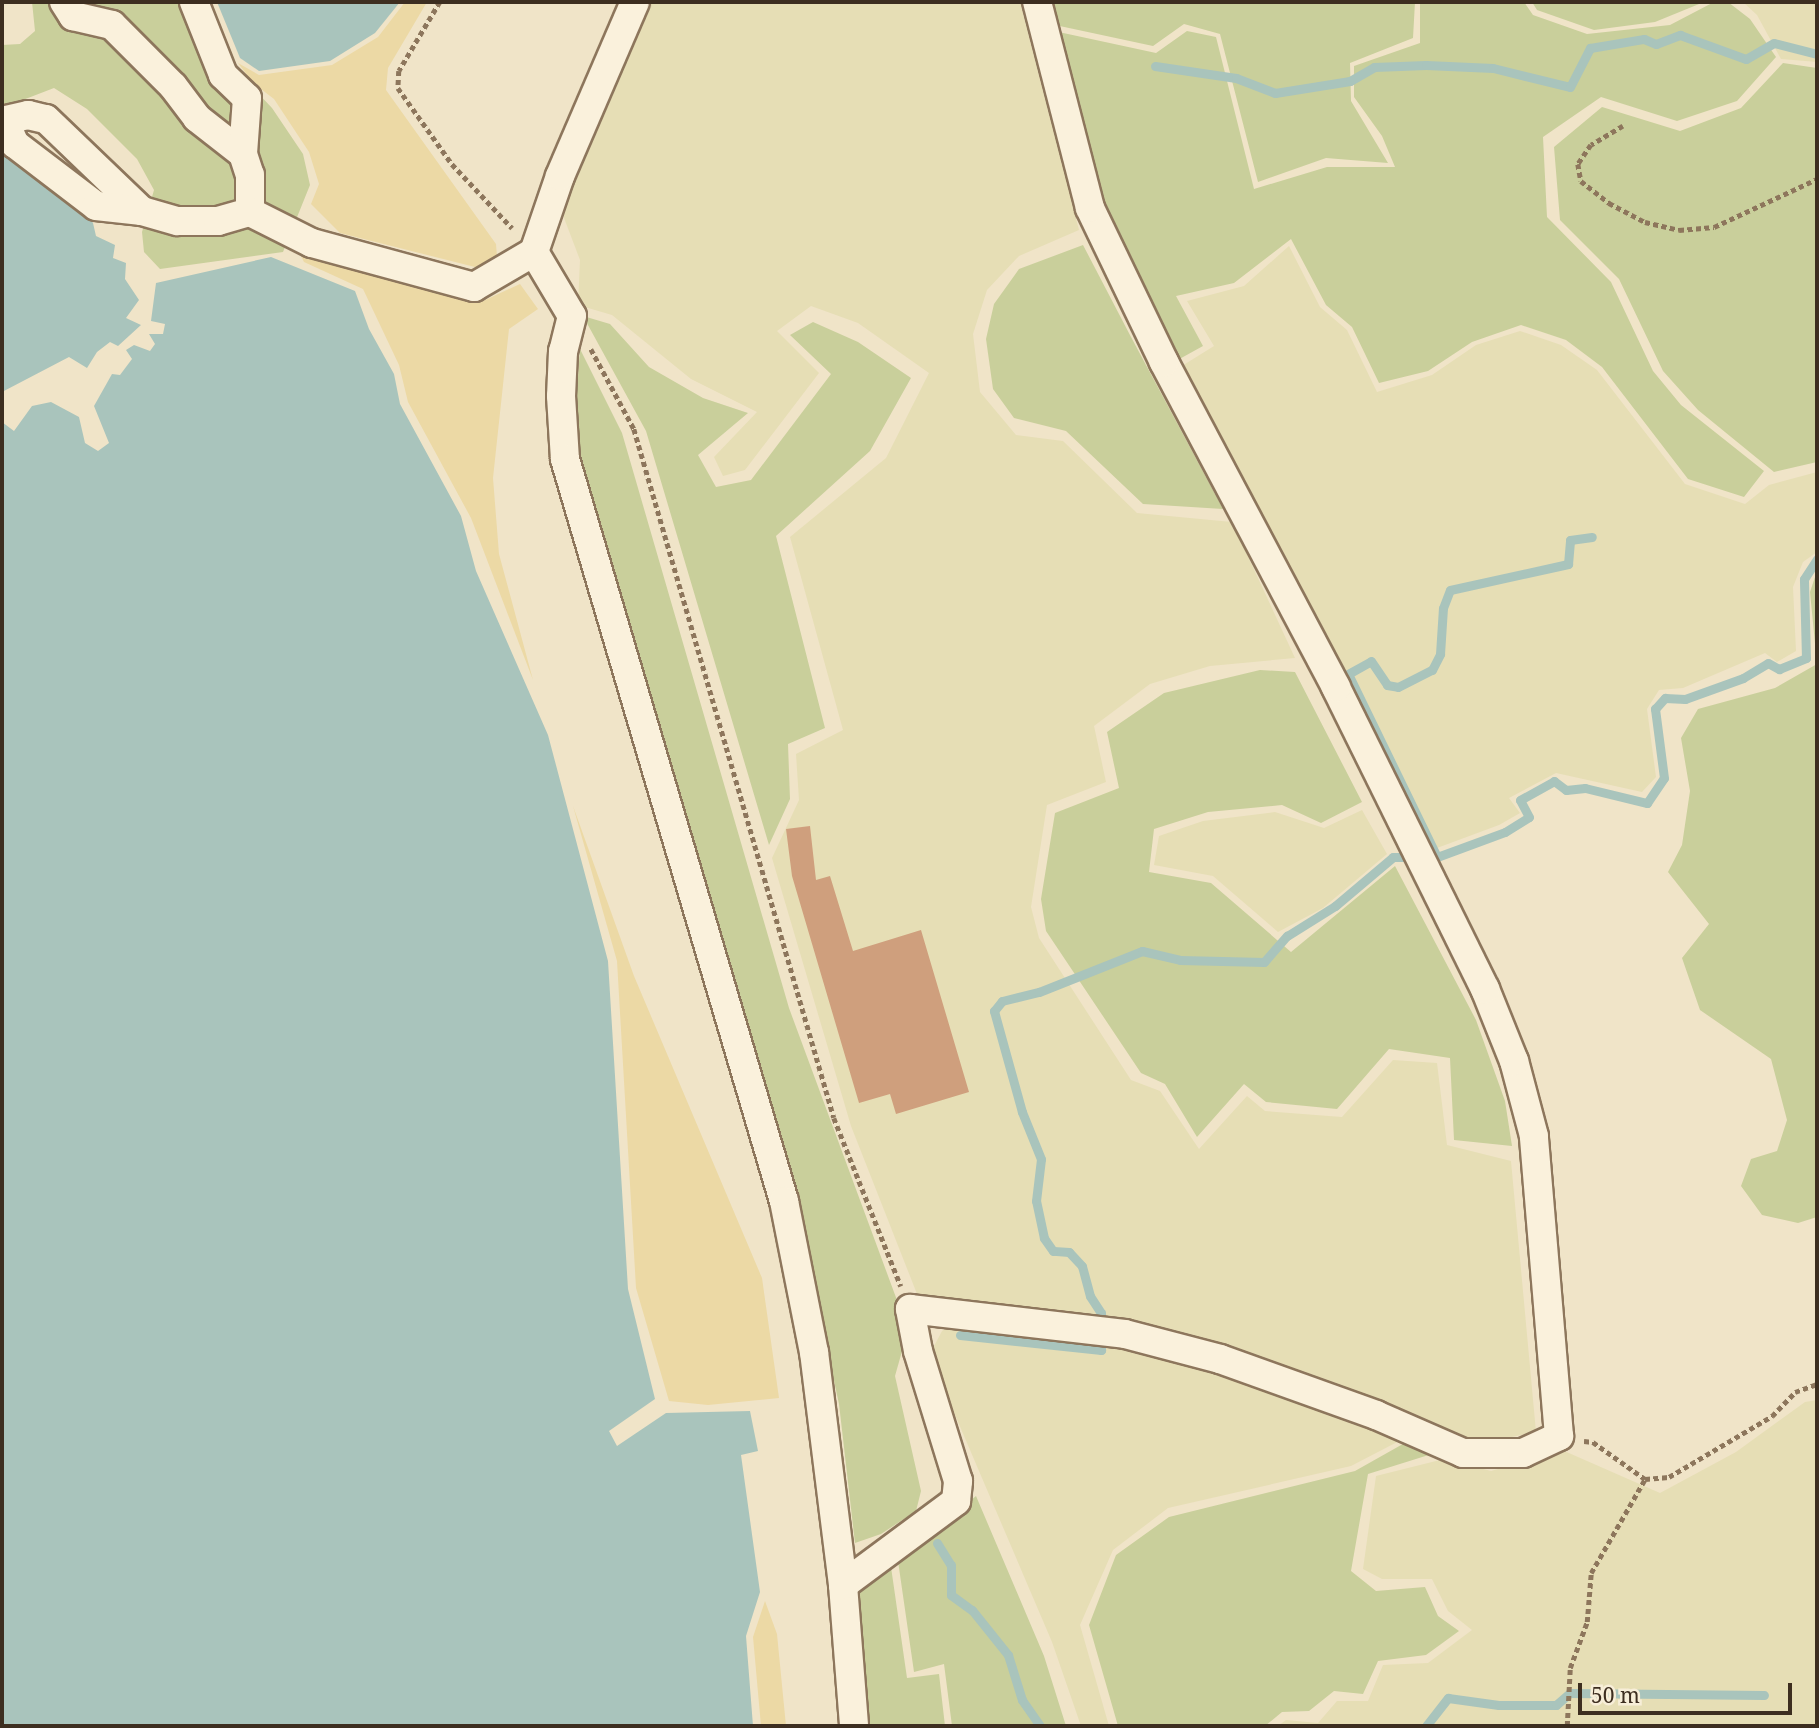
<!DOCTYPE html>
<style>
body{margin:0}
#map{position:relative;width:1819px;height:1728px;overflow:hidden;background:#f0e4c8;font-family:"Noto Serif",serif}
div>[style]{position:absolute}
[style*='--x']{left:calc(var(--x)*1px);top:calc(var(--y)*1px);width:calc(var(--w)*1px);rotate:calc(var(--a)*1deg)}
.farmland>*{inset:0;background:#e6deb5}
.green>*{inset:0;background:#c9cf9b}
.sand>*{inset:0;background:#ecd9a5}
.water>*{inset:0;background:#a9c4bc}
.stream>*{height:9px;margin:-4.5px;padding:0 4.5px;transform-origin:4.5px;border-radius:4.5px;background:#a9c4bc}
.building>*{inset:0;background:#cf9f7d}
.path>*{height:4.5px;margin-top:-2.25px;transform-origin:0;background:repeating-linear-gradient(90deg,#8d765c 0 5px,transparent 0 8.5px)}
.roads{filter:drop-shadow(2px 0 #8d765c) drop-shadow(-2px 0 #8d765c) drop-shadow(0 2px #8d765c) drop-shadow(0 -2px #8d765c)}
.minor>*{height:28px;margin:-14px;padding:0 14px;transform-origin:14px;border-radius:14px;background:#faf1dc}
span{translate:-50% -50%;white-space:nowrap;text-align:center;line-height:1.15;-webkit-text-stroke:5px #f7eed8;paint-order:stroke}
.frame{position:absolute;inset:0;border:4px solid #3d2e20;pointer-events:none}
.scale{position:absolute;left:1578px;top:1683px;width:214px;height:32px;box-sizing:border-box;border:4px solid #3d2e20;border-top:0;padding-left:9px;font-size:21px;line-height:24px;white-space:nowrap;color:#3d2e20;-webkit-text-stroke:5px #f7eed8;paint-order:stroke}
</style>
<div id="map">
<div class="farmland">
<i style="clip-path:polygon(651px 2px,1020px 2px,1079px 230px,1019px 256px,987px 290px,973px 334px,980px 392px,1016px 435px,1063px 441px,1137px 513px,1232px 522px,1295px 658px,1210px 666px,1150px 684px,1094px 726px,1106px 782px,1047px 805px,1031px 907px,1039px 938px,1131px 1080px,1160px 1091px,1199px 1149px,1247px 1096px,1265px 1111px,1342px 1117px,1393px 1060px,1437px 1063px,1447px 1145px,1511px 1161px,1536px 1432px,1493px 1441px,1446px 1435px,1235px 1350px,919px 1299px,851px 1126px,772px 858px,799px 800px,796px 754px,843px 730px,790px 537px,886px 458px,929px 373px,858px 323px,811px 306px,777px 331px,819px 373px,745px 470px,723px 476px,714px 457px,757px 412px,691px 379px,612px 315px,578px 305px,580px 260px,561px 210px)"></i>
<i style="clip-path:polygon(1743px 2px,1817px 2px,1817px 62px,1781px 59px,1757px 15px)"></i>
<i style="clip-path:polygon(1289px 246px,1320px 307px,1347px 330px,1377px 392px,1432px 375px,1476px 345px,1520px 331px,1561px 345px,1597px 370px,1685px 484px,1745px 504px,1769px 485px,1817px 472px,1817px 552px,1803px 562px,1793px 587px,1796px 651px,1777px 662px,1765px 653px,1683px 688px,1659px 690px,1647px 709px,1656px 777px,1642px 792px,1556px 773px,1509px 798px,1520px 813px,1499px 825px,1437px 848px,1427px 846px,1177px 369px,1214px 346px,1187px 301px,1244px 286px)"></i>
<i style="clip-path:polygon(1362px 810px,1387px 854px,1323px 908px,1278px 932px,1213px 876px,1154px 865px,1159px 836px,1203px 821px,1275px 812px,1324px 828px)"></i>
<i style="clip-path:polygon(955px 1322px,1135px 1346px,1221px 1368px,1405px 1438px,1351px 1466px,1168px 1508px,1113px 1550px,1080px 1625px,1109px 1726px,1081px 1726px,1052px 1642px,941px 1382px,933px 1348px,942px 1331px)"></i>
<i style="clip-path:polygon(1817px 1400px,1817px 1726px,1278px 1726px,1286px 1720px,1318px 1723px,1337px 1701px,1368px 1701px,1383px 1665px,1428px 1663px,1472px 1630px,1448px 1611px,1432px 1579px,1382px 1579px,1363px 1569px,1376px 1476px,1444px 1459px,1491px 1471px,1562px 1450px,1660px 1493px,1736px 1452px,1805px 1402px)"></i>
</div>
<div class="green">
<i style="clip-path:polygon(32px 2px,210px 2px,237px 71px,272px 108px,303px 154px,310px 185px,283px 252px,160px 269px,144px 252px,142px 232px,154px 190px,137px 159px,87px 109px,54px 88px,2px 108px,2px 45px,20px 44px,35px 31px)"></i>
<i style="clip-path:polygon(1049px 2px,1415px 2px,1413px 38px,1350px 63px,1351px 101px,1388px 163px,1326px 158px,1258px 182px,1220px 34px,1184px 24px,1153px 46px,1055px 25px)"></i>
<i style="clip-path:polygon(1420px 2px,1524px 2px,1533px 15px,1587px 34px,1670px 25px,1714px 2px,1728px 2px,1750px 19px,1776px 57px,1737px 101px,1677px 121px,1601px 97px,1543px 137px,1547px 217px,1611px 282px,1653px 371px,1681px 405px,1764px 471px,1744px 497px,1688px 479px,1602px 367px,1566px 340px,1521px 325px,1472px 342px,1428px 371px,1379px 383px,1352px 327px,1326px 305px,1291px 239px,1234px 283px,1176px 296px,1203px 346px,1174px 362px,1096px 191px,1054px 31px,1156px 53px,1187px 31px,1216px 37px,1254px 189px,1327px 167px,1395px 167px,1382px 136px,1354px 97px,1354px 66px,1420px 43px)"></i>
<i style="clip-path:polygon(1532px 2px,1704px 2px,1655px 22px,1594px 30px,1537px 10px)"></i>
<i style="clip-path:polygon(1783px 63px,1817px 68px,1817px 462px,1774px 472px,1698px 410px,1663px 371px,1619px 279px,1560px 220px,1554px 147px,1602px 107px,1680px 131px,1741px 108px)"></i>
<i style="clip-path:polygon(1083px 245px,1131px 337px,1223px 509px,1143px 504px,1066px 431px,1014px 418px,993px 389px,986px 339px,994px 304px,1019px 269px)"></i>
<i style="clip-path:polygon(583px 316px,610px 324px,649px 367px,703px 398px,748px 413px,698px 455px,716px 487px,751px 480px,831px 374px,790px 335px,813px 322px,858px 342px,911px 378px,870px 451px,776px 536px,825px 728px,788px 744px,790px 799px,769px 845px,646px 431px)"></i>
<i style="clip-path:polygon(580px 349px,622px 433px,789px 1008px,908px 1330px,895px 1376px,921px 1491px,916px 1511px,881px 1534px,855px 1543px,839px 1404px,797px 1210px,582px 467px,575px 417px)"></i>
<i style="clip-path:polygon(1817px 571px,1817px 1217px,1798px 1223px,1762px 1215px,1741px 1186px,1751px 1159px,1777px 1151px,1787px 1120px,1771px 1059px,1700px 1010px,1682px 958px,1709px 924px,1668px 872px,1682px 845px,1690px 791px,1681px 738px,1698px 709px,1775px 688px,1817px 664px,1810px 592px)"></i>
<i style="clip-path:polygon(1260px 670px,1295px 672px,1362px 802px,1321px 823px,1282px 805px,1208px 812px,1154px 829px,1149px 872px,1211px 883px,1291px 952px,1395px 866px,1476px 1020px,1505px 1101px,1512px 1146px,1454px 1140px,1450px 1058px,1389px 1049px,1337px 1109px,1266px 1102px,1244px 1084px,1197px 1137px,1165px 1084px,1141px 1073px,1046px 931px,1041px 899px,1055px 813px,1119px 788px,1107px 732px,1164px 693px)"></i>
<i style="clip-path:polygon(1410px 1440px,1435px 1453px,1368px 1474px,1351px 1571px,1376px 1591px,1425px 1587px,1438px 1616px,1459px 1631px,1426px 1655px,1378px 1661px,1363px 1694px,1334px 1691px,1309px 1711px,1282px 1712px,1265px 1726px,1118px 1726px,1089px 1625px,1116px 1555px,1169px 1517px,1355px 1471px)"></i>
<i style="clip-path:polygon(976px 1496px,1044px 1656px,1066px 1726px,952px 1726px,944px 1664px,914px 1672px,898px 1561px)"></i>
<i style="clip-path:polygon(891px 1567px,907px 1678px,939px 1674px,945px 1726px,870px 1726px,858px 1588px)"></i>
</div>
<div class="sand">
<i style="clip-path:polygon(405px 2px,427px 2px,388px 68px,386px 90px,496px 244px,497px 257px,479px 268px,340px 233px,311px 204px,319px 184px,309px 152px,274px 99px,253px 83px,238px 63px,259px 75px,332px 65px,378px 37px)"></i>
<i style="clip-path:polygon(300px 254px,483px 301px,520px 284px,538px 309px,509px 329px,493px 478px,499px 554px,533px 680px,471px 518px,408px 402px,399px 365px,363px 289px,304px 262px)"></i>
<i style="clip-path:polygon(573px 806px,634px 976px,762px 1278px,779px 1398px,708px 1405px,669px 1401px,636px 1288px,617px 961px)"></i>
<i style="clip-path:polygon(765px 1601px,777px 1634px,786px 1726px,761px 1726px,753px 1637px)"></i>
</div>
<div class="water">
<i style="clip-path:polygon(217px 2px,400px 2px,375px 33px,330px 61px,259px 71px,240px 58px)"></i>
<i style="clip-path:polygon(2px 153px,81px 205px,93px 223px,96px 236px,115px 245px,113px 258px,126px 263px,125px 279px,139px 300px,126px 318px,141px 325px,118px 346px,110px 342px,97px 352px,87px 368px,69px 357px,2px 392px)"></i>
<i style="clip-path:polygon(271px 257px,355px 291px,369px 329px,394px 374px,400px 404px,461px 516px,476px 571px,548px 735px,608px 961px,628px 1289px,655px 1399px,609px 1431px,617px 1446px,666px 1413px,750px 1411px,758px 1451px,741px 1455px,760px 1592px,746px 1636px,753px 1726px,2px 1726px,2px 422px,14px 431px,32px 406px,51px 402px,79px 417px,85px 443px,98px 451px,109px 443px,94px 406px,112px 374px,120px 375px,132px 359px,126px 350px,134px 345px,150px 351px,155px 344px,149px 334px,163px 334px,165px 324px,151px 321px,156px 283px)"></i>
</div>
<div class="stream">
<i style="--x:1155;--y:66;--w:82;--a:8.4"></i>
<i style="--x:1236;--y:78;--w:42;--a:21"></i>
<i style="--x:1275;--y:93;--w:76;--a:-9.1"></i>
<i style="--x:1350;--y:81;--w:28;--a:-30"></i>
<i style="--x:1374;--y:67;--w:52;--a:-2.2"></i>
<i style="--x:1426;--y:65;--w:67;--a:2.6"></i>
<i style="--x:1493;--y:68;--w:79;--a:13.9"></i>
<i style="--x:1570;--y:87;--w:44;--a:-62.9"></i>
<i style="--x:1590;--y:48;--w:55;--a:-9.5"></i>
<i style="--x:1644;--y:39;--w:13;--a:23"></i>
<i style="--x:1656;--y:44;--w:26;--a:-21"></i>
<i style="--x:1680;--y:35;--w:70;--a:20"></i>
<i style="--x:1746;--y:59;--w:32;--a:-30"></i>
<i style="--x:1774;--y:43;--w:44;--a:14.3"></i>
<i style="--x:1437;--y:857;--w:203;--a:-115.9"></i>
<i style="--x:1348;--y:674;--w:26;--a:-29"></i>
<i style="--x:1371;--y:661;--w:29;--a:56"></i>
<i style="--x:1387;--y:685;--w:11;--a:10"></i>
<i style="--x:1398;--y:687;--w:38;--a:-27"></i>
<i style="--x:1432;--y:670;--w:18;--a:-63"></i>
<i style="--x:1440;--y:654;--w:46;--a:-86.3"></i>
<i style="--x:1443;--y:608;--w:19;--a:-69"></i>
<i style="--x:1450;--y:590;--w:121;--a:-12.4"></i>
<i style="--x:1568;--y:564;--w:24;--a:-85"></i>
<i style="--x:1570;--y:540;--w:22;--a:-8"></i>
<i style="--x:960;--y:1335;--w:142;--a:6.1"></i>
<i style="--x:1101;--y:1350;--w:37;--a:-90"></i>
<i style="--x:1101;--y:1313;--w:20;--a:-123"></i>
<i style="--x:1090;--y:1296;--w:31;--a:-105"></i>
<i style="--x:1082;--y:1266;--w:19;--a:-133"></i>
<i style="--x:1069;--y:1252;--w:16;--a:-176"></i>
<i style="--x:1053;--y:1251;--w:16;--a:-125"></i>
<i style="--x:1044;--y:1238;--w:38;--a:-102"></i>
<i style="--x:1036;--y:1201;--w:42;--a:-83.2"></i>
<i style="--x:1041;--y:1159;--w:51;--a:-112"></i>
<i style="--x:1022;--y:1112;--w:105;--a:-105.5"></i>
<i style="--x:994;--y:1011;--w:13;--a:-51"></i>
<i style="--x:1002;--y:1001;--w:38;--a:-14"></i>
<i style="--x:1039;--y:992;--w:111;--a:-21.7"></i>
<i style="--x:1142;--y:951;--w:39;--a:13"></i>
<i style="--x:1180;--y:960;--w:84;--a:1.4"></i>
<i style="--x:1264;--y:962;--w:35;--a:-49"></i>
<i style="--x:1287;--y:936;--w:57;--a:-32"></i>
<i style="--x:1335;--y:906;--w:76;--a:-40.2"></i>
<i style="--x:1393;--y:857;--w:44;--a:0"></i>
<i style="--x:1437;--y:857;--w:72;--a:-20.2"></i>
<i style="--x:1505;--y:832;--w:28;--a:-32"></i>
<i style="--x:1529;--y:817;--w:19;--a:-118"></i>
<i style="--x:1520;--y:800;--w:39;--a:-29"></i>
<i style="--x:1554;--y:781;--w:15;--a:37"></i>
<i style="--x:1566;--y:790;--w:19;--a:-6"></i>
<i style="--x:1585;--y:788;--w:64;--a:13.6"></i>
<i style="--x:1647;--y:803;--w:30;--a:-56"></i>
<i style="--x:1664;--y:778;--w:70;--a:-97.4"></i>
<i style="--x:1655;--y:709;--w:15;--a:-48"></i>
<i style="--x:1665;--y:698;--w:20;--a:3"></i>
<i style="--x:1685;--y:699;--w:62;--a:-19.9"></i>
<i style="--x:1743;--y:678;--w:29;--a:-31"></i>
<i style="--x:1768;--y:663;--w:13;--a:29"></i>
<i style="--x:1779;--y:669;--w:29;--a:-22"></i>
<i style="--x:1806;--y:658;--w:79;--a:-91.5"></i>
<i style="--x:1804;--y:579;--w:24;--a:-57"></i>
<i style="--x:937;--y:1543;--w:26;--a:58"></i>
<i style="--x:951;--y:1565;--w:30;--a:90"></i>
<i style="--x:951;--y:1595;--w:26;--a:36"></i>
<i style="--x:972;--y:1610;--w:58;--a:51.3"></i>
<i style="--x:1008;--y:1655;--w:47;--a:72.7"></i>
<i style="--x:1022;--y:1700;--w:32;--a:55"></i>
<i style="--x:1426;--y:1726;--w:36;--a:-52"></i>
<i style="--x:1448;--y:1698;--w:51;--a:7.8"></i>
<i style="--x:1499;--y:1705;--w:57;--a:0"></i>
<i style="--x:1556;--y:1705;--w:18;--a:-41"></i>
<i style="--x:1570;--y:1693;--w:194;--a:0.6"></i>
</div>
<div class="building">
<i style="clip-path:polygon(810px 826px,816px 880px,830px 876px,853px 951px,921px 930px,969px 1092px,896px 1114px,890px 1094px,859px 1103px,792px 876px,786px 829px)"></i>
</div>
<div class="path">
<i style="--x:440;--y:2;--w:80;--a:120.7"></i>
<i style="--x:399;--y:71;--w:17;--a:93"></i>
<i style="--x:398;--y:88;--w:93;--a:54.6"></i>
<i style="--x:452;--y:164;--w:88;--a:46.8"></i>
<i style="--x:1623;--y:126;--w:37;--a:149"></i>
<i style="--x:1591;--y:145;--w:23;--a:124"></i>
<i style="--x:1578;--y:164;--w:17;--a:80"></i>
<i style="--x:1581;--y:181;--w:36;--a:38"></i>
<i style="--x:1609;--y:203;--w:41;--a:27.8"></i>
<i style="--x:1645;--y:222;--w:35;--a:13"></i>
<i style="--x:1679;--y:230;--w:35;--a:-5"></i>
<i style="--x:1714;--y:227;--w:114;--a:-25"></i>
<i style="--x:591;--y:349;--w:91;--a:61.7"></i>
<i style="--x:634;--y:429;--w:717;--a:73.81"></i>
<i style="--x:834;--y:1118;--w:181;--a:68.3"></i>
<i style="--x:1584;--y:1441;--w:9;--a:6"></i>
<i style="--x:1593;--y:1442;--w:64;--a:35.4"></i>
<i style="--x:1645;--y:1479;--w:24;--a:-5"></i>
<i style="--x:1669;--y:1477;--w:120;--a:-30.6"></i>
<i style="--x:1772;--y:1416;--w:33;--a:-46"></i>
<i style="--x:1795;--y:1392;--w:23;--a:-20"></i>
<i style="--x:1567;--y:1726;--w:58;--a:-87"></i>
<i style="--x:1570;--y:1668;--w:49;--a:-69.7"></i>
<i style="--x:1587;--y:1622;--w:49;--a:-85.3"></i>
<i style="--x:1591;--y:1573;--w:108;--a:-60.1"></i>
</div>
<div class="roads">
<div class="minor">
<i style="--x:64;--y:2;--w:17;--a:57"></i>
<i style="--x:73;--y:16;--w:40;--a:13"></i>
<i style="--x:112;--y:25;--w:86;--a:45"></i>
<i style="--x:173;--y:86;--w:40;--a:53"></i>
<i style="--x:197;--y:118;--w:58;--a:38"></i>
<i style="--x:243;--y:154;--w:22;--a:72"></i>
<i style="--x:250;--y:175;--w:37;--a:90"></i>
<i style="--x:194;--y:2;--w:79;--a:68.3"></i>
<i style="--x:223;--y:75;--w:33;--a:44"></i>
<i style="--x:247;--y:98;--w:56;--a:94.1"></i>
<i style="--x:2;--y:121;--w:27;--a:-13"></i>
<i style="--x:28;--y:115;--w:18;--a:13"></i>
<i style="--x:46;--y:119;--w:133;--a:43.8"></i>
<i style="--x:142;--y:211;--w:37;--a:16"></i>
<i style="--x:178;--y:221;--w:40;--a:0"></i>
<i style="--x:218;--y:221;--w:33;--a:-16"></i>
<i style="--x:250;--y:212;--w:69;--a:26.6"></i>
<i style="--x:312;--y:243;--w:168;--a:15.2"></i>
<i style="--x:474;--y:287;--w:69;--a:-30.3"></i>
<i style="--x:534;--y:252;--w:80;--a:-71.1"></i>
<i style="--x:560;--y:176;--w:189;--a:-66.7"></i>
<i style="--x:5;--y:122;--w:24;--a:66"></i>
<i style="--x:15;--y:144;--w:102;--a:37.4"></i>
<i style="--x:96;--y:206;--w:46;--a:6.2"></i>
<i style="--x:534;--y:252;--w:74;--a:59.3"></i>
<i style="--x:572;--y:316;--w:36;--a:104"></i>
<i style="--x:563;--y:351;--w:45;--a:92.5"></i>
<i style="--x:561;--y:396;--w:63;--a:86.4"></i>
<i style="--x:565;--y:459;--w:774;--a:73.56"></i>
<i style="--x:784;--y:1201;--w:154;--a:78.8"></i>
<i style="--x:814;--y:1352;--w:235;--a:82.9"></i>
<i style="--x:843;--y:1585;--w:141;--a:85.5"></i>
<i style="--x:843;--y:1585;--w:141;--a:-36.6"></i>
<i style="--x:956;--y:1501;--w:20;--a:-84"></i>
<i style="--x:958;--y:1481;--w:136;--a:-107.1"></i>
<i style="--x:918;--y:1351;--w:43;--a:-100.8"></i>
<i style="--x:910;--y:1309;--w:216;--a:6.6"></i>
<i style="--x:1125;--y:1334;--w:98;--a:14.7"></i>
<i style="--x:1220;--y:1359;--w:166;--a:19.7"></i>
<i style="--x:1376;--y:1415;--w:95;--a:23.6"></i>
<i style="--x:1463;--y:1453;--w:60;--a:0"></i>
<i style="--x:1523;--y:1453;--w:40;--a:-25"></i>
<i style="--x:1559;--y:1436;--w:301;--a:-94.8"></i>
<i style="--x:1534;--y:1136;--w:78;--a:-104.9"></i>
<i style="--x:1514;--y:1061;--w:78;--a:-111.9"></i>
<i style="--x:1485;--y:989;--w:337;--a:-116.3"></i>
<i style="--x:1336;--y:687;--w:368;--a:-117.9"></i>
<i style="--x:1164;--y:362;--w:171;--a:-115.7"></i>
<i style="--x:1090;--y:208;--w:213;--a:-104.4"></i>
</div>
</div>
<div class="frame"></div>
<div class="scale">50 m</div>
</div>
